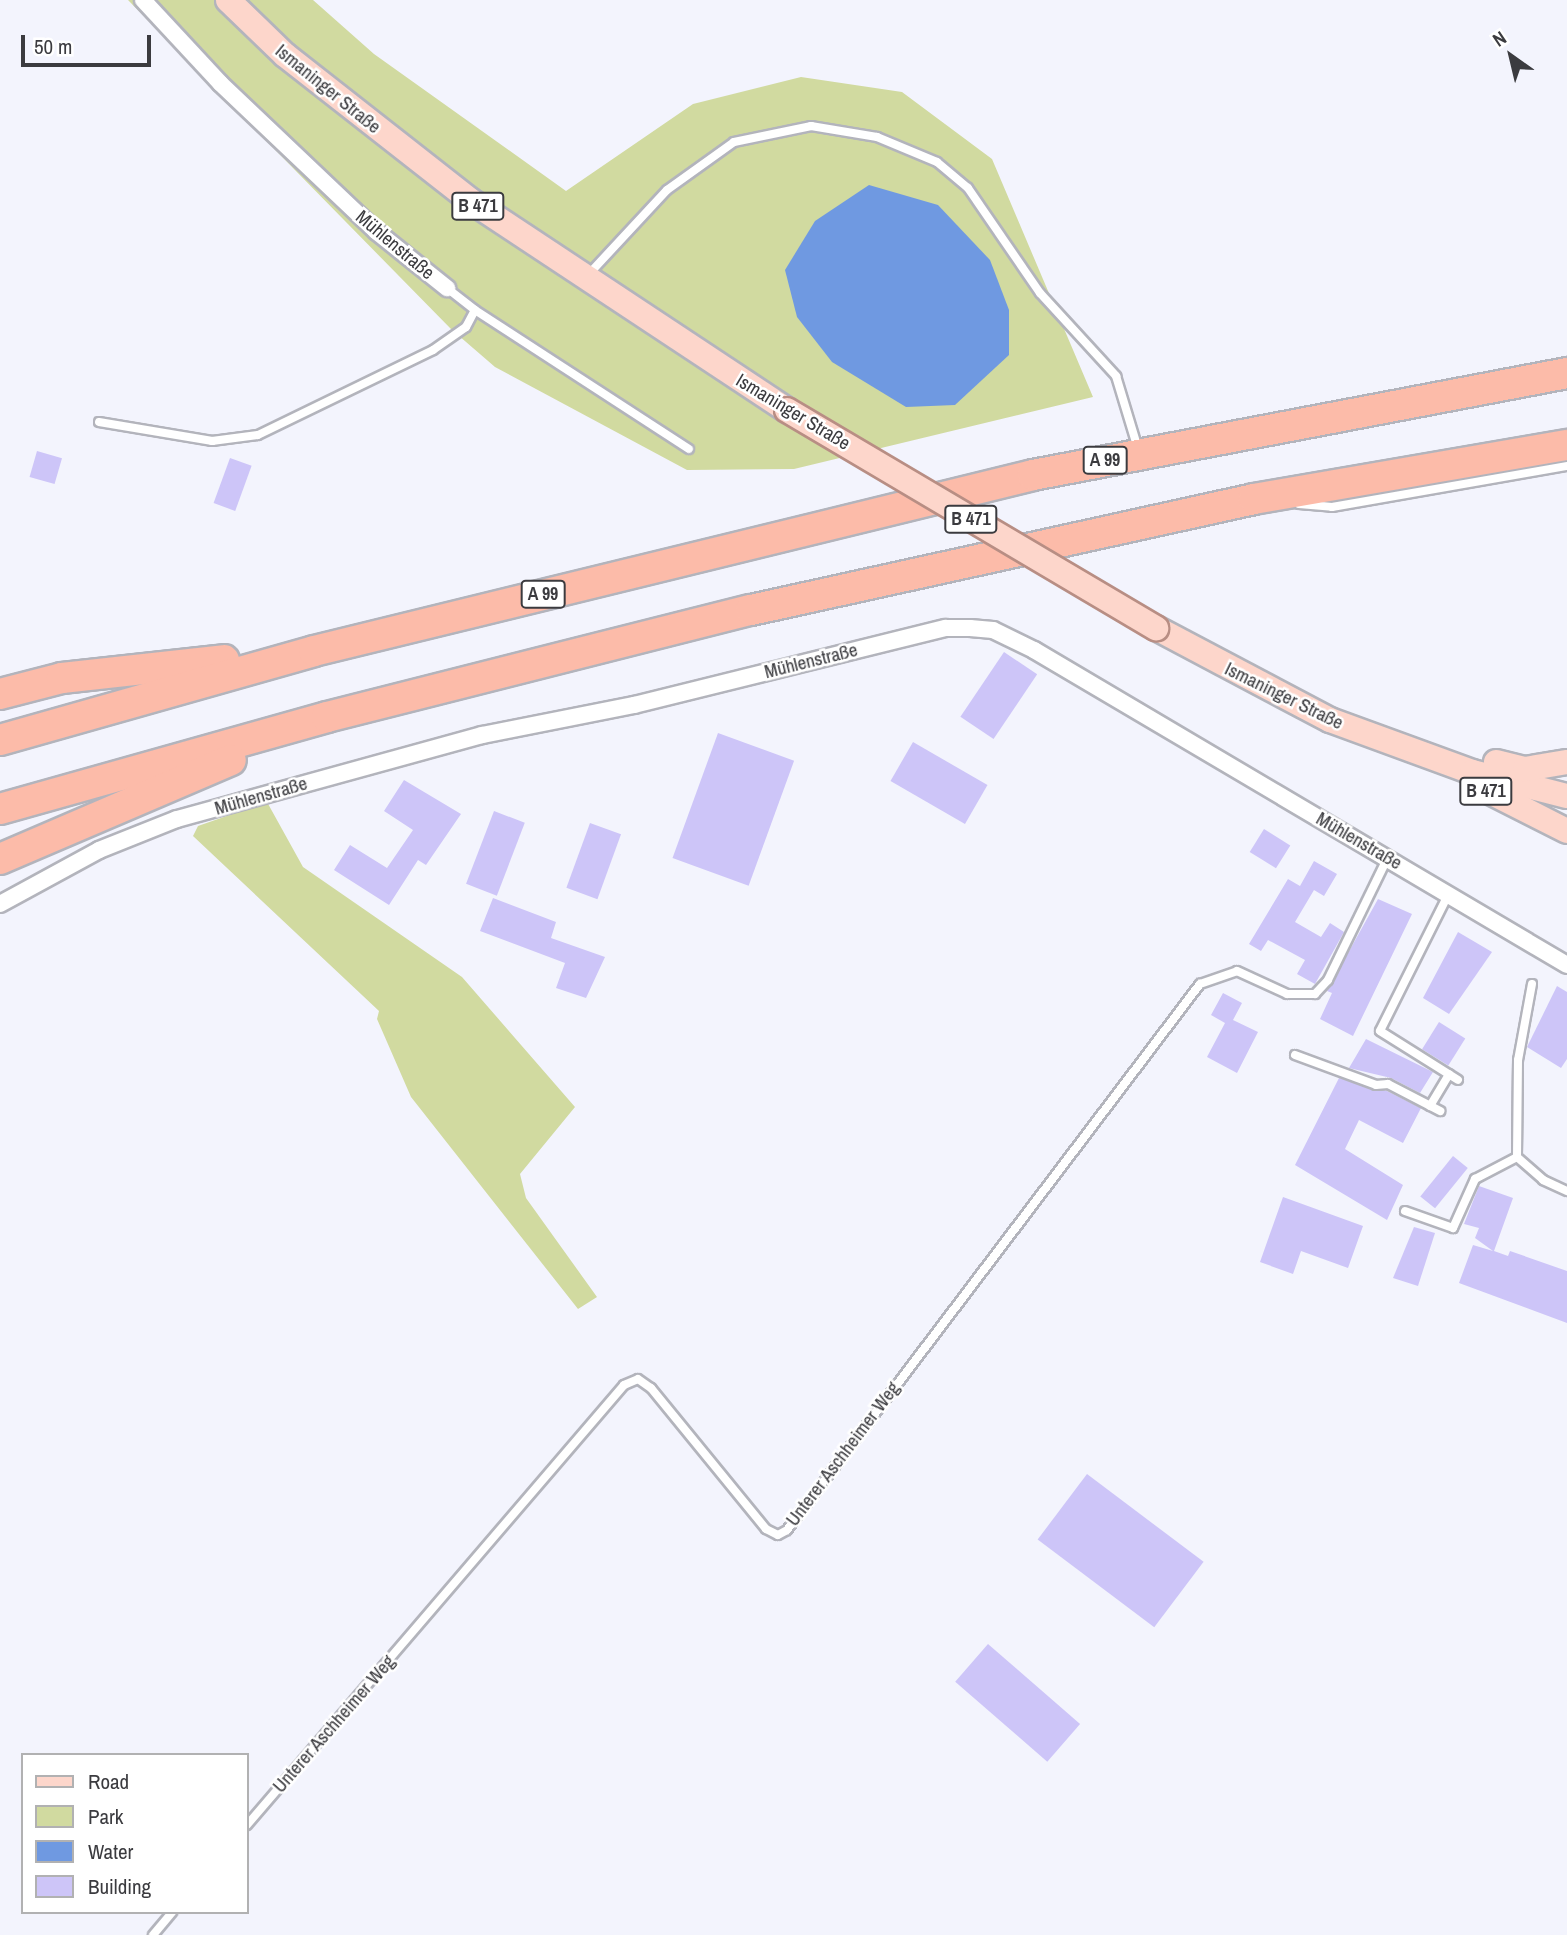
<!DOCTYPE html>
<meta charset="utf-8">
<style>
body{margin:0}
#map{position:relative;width:1567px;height:1935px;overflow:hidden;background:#f3f4fd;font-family:"Archivo Narrow",sans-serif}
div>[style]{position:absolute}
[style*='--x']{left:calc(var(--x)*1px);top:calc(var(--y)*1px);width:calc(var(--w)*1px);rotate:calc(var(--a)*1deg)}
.green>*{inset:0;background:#d1daa0}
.water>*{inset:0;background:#6f99e1}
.building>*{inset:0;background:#cdc5f8;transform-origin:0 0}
.roads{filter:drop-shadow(2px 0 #b3b4bc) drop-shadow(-2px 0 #b3b4bc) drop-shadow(0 2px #b3b4bc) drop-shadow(0 -2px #b3b4bc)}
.lane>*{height:8px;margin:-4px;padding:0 4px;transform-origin:4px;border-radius:4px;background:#fff}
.street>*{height:16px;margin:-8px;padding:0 8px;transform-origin:8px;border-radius:8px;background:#fff}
.primary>*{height:24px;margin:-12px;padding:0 12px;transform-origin:12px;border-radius:12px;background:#fdd6cb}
.highway>*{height:30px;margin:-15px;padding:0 15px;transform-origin:15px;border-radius:15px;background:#fcbba9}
.bridges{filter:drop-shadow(2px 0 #b88e84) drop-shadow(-2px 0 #b88e84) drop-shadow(0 2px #b88e84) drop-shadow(0 -2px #b88e84)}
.primary-bridge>*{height:24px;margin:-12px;padding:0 12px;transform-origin:12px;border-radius:12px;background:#fdd6cb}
span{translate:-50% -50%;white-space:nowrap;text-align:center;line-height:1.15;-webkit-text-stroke:5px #fff;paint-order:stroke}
.shield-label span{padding:2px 5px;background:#fff;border:2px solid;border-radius:5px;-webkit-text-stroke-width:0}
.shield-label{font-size:18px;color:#3b3b3f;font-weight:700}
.street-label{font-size:19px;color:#3b3b3f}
.legend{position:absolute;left:21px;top:1753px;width:228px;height:161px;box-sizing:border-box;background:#fff;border:2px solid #b1b1b2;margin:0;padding:9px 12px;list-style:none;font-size:21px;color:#3b3b3f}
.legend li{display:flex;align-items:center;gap:14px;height:35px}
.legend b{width:35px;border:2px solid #b1b1b2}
.north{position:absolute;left:1476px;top:21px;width:70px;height:70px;-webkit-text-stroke:5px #fff;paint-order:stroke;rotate:326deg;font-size:19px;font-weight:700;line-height:28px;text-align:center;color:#3b3b3f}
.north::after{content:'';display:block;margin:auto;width:24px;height:32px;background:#3b3b3f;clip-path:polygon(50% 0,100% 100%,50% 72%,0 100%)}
.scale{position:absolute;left:21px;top:35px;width:130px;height:32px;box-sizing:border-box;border:4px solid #3b3b3f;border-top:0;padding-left:9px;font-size:21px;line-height:24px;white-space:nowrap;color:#3b3b3f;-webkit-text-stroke:5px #fff;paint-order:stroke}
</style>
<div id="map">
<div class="green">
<i style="clip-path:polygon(128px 0,313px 0,374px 54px,566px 191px,693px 104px,801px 77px,902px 92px,992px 159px,1093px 397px,794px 469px,687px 470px,495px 367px,451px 329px)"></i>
<i style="clip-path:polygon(267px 802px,303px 867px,462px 977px,575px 1107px,520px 1174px,526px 1198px,597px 1297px,578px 1309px,411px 1097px,377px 1019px,379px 1011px,193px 836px,198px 826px)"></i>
</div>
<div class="water">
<i style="clip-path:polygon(869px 185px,938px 205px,990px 260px,1009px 310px,1009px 355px,955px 405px,906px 407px,832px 362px,797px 317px,785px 270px,815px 221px)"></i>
</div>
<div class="building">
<i style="left:37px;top:451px;width:26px;height:27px;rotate:16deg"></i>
<i style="left:230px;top:458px;width:23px;height:48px;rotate:20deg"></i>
<i style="left:1004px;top:652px;width:40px;height:78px;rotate:34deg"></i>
<i style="left:718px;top:733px;width:81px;height:133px;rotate:20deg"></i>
<i style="left:913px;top:742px;width:86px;height:45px;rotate:30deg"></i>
<i style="clip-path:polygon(404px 780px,461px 814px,426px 865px,418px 860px,389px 905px,334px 870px,350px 845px,387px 868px,413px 830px,384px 811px)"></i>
<i style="left:494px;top:811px;width:33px;height:78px;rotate:21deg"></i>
<i style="left:590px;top:823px;width:33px;height:69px;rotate:20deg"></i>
<i style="left:1264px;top:829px;width:31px;height:27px;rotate:32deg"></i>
<i style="clip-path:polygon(1314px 861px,1337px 874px,1324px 896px,1314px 890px,1295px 922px,1321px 937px,1330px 923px,1344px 932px,1315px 984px,1297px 974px,1305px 960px,1268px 940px,1261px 951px,1249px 944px,1288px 879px,1300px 886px)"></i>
<i style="clip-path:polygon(493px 898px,556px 922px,551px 938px,605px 957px,586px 998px,556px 988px,565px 963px,480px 931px)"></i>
<i style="clip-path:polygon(1378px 899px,1412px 914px,1353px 1036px,1320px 1019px,1332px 993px,1327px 991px)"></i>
<i style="clip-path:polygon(1458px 932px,1492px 952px,1449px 1014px,1423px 998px)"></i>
<i style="clip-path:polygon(1557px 986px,1567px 992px,1567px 1059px,1561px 1068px,1527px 1047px)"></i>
<i style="clip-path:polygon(1223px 993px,1242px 1003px,1233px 1020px,1258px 1032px,1237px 1073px,1207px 1057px,1225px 1023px,1211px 1015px)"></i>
<i style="left:1439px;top:1022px;width:31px;height:32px;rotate:32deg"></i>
<i style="clip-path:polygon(1366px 1039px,1433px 1072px,1420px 1093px,1391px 1078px,1349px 1068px)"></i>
<i style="clip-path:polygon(1339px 1078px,1387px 1091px,1421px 1108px,1403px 1143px,1359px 1120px,1345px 1149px,1403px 1185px,1387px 1220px,1295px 1165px)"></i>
<i style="left:1453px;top:1156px;width:19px;height:52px;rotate:39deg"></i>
<i style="clip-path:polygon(1479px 1186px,1513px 1198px,1494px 1251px,1508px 1256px,1510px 1251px,1567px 1271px,1567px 1323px,1459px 1283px,1473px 1245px,1493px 1251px,1475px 1238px,1479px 1228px,1464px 1224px)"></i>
<i style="clip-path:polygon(1283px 1197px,1363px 1226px,1348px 1268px,1301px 1251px,1293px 1274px,1260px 1262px)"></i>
<i style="clip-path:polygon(1414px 1227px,1435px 1233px,1418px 1286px,1393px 1278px)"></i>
<i style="left:1087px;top:1474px;width:146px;height:82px;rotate:37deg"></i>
<i style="left:988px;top:1644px;width:122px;height:50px;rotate:41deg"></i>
</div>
<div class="roads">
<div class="lane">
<i style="--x:588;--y:275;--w:116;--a:-47.1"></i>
<i style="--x:667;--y:190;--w:82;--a:-35.6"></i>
<i style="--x:734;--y:142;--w:79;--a:-11.7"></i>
<i style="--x:811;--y:126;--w:67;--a:9.5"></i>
<i style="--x:877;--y:137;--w:65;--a:22.6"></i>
<i style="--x:937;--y:162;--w:40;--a:40"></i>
<i style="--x:968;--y:188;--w:127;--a:55.6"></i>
<i style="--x:1040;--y:293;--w:113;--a:47.5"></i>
<i style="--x:1116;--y:376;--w:76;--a:73.2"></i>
<i style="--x:475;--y:310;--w:255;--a:33"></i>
<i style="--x:99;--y:422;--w:115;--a:9.5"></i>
<i style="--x:212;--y:441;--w:46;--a:-7.4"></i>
<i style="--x:258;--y:435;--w:195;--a:-25.9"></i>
<i style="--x:433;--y:350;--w:40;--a:-34.9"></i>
<i style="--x:466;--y:327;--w:19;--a:-62"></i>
<i style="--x:475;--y:310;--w:36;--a:-142"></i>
<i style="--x:1299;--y:504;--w:33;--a:5"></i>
<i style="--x:1332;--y:507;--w:239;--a:-9.9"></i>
<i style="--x:1449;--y:893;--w:154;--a:116.6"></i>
<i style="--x:1380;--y:1031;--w:92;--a:32.1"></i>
<i style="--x:1532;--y:984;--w:77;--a:100.4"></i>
<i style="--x:1518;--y:1060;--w:97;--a:90.6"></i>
<i style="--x:1517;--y:1157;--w:35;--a:41"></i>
<i style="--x:1543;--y:1180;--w:26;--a:25"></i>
<i style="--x:1295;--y:1055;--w:86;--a:20.3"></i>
<i style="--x:1376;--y:1085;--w:12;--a:-5"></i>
<i style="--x:1388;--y:1084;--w:59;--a:27.4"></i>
<i style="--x:1430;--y:1106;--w:37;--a:-59"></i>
<i style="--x:1405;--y:1211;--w:51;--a:19.5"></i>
<i style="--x:1453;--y:1228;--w:54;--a:-65.8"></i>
<i style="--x:1475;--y:1179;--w:47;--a:-27.6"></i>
<i style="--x:247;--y:1825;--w:579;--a:-49.41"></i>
<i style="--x:624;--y:1385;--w:15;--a:-23"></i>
<i style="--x:638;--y:1379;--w:16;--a:35"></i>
<i style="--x:651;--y:1388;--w:182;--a:50.8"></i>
<i style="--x:766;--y:1529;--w:13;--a:27"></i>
<i style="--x:778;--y:1535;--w:10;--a:-29"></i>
<i style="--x:787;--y:1530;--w:685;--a:-52.9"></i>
<i style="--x:1200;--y:984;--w:39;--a:-19"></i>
<i style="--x:1237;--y:971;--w:55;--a:24.7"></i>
<i style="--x:1287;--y:994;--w:28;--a:0"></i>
<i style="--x:1315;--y:994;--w:19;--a:-47"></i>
<i style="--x:1328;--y:980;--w:135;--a:-64"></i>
<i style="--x:153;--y:1935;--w:30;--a:-50"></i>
</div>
<div class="street">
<i style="--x:143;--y:0;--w:113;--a:47.1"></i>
<i style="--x:220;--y:83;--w:216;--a:43.5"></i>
<i style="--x:377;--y:232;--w:90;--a:38.7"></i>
<i style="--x:0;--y:904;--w:113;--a:-28.6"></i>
<i style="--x:99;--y:850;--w:84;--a:-21.7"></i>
<i style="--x:177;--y:819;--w:316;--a:-15.4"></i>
<i style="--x:482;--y:735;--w:155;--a:-11.2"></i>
<i style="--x:634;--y:705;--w:321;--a:-13.9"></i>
<i style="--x:946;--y:628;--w:24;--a:0"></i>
<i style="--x:970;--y:628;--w:23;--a:5"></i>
<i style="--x:993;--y:630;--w:46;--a:26"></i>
<i style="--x:1034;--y:650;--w:619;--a:30.58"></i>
</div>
<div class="primary">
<i style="--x:228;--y:0;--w:79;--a:44"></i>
<i style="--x:285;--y:55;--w:236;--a:38.1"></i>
<i style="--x:471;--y:201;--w:379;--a:33.5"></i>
<i style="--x:1156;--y:628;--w:197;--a:27.9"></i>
<i style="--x:1330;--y:720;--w:151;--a:20.1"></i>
<i style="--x:1472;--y:772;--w:98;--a:14.2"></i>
<i style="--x:1496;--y:762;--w:30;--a:14"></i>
<i style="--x:1525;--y:769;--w:43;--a:-9.5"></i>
<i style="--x:1490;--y:792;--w:86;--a:26.9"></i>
</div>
<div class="highway">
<i style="--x:0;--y:694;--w:64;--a:-14.5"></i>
<i style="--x:62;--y:678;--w:163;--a:-6.3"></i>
<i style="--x:0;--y:740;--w:326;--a:-15.8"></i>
<i style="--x:314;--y:651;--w:740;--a:-13.75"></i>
<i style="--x:1033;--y:475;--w:544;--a:-10.81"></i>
<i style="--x:0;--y:809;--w:340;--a:-15.7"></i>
<i style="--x:327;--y:717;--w:437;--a:-14.2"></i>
<i style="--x:751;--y:610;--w:515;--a:-12.44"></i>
<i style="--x:1254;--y:499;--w:318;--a:-9.8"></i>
<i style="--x:0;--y:859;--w:251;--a:-23.2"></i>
</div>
</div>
<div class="bridges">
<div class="primary-bridge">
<i style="--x:787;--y:410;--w:429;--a:30.6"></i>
</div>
</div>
<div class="shield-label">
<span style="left:478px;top:206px">B 471</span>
<span style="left:1105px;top:460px">A 99</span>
<span style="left:971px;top:519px">B 471</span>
<span style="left:543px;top:594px">A 99</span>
<span style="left:1486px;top:791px">B 471</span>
</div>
<div class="street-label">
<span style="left:328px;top:89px;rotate:39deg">Ismaninger Straße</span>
<span style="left:395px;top:245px;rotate:40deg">Mühlenstraße</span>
<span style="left:793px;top:412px;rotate:31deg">Ismaninger Straße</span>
<span style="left:811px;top:661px;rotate:-14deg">Mühlenstraße</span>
<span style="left:1284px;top:696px;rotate:26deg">Ismaninger Straße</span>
<span style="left:261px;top:796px;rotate:-16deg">Mühlenstraße</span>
<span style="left:1359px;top:841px;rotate:30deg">Mühlenstraße</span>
<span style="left:843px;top:1454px;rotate:-53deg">Unterer Aschheimer Weg</span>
<span style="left:334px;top:1724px;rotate:-49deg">Unterer Aschheimer Weg</span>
</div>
<ul class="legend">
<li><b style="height:9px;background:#fdd6cb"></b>Road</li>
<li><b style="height:19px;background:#d1daa0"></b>Park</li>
<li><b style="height:19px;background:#6f99e1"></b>Water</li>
<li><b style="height:19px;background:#cdc5f8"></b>Building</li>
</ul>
<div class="north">N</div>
<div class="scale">50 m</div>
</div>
